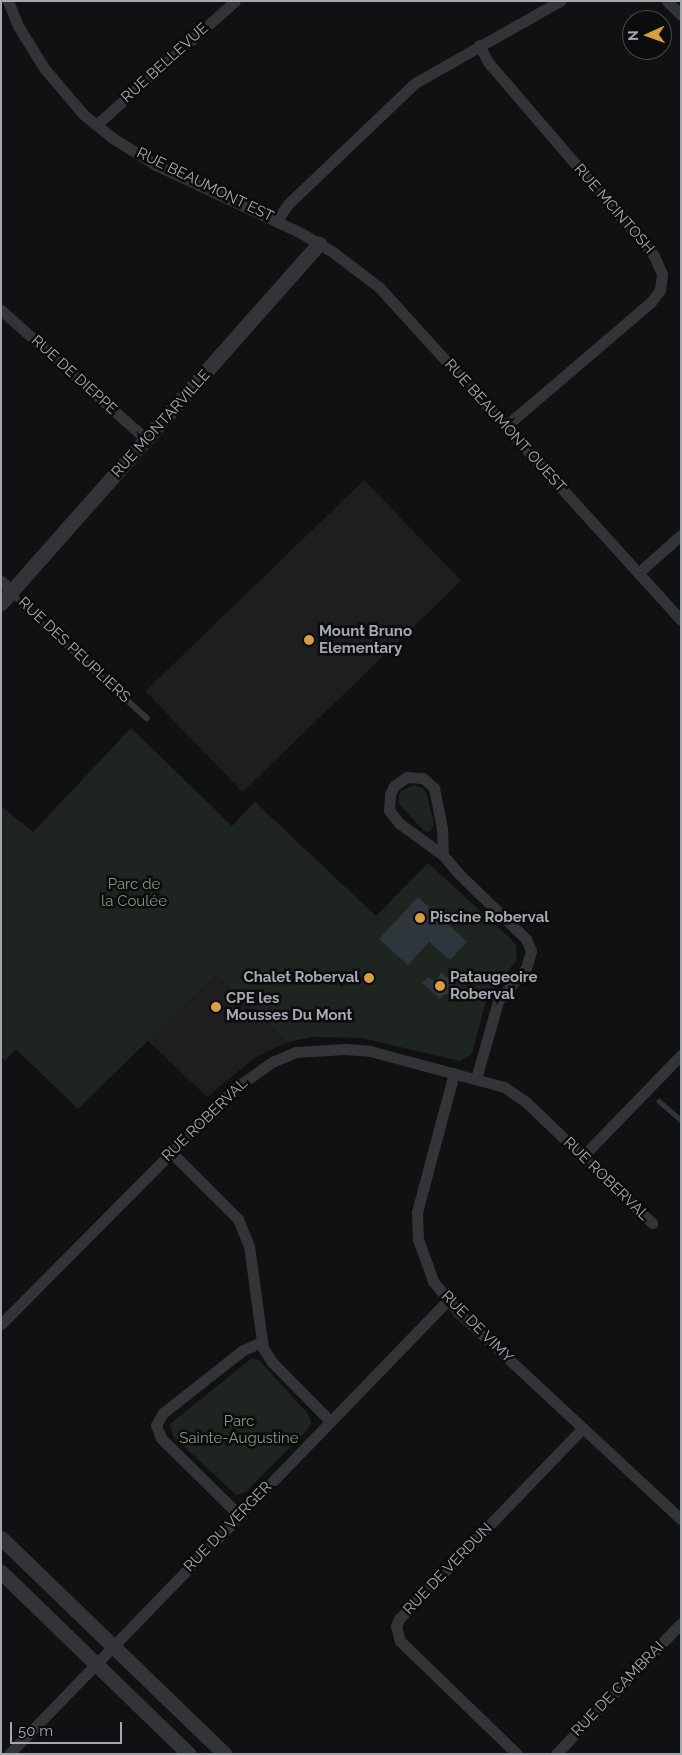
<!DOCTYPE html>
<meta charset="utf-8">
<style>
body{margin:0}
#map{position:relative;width:682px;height:1755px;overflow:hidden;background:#111113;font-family:Raleway,sans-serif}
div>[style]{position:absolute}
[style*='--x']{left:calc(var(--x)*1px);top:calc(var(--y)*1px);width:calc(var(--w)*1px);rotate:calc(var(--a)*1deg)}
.built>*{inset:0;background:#1d1e1f;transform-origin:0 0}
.green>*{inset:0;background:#1e241f}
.water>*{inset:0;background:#2e363c}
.stream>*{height:4.5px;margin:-2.25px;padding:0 2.25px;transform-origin:2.25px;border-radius:2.25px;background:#2e363c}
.service>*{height:5.5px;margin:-2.75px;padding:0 2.75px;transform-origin:2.75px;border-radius:2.75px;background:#333437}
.minor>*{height:11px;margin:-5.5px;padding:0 5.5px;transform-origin:5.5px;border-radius:5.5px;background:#333437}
.tertiary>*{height:15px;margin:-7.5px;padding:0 7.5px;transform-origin:7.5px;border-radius:7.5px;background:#333437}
.dots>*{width:14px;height:14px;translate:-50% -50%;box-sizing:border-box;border:2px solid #0c0c0d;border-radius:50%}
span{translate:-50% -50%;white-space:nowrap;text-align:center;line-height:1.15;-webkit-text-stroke:5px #0c0c0d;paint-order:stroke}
.street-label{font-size:15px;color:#a4a9b1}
.poi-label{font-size:15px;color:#a4a9b1;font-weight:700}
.left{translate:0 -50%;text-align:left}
.right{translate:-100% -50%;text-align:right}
.park-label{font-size:15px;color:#7e9a7d}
.frame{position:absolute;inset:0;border:2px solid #a4a9b1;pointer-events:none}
.north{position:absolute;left:622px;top:10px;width:50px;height:50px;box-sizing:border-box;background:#0c0c0d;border:1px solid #494b4f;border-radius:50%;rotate:268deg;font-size:14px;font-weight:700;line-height:20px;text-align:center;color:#a4a9b1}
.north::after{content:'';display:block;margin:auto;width:18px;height:22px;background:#da9d41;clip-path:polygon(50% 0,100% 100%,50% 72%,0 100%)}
.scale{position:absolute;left:10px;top:1722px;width:112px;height:22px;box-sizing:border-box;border:2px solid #a4a9b1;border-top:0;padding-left:6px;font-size:15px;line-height:18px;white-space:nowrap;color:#a4a9b1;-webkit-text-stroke:4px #0c0c0d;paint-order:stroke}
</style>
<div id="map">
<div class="built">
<i style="left:364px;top:480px;width:140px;height:304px;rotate:46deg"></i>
<i style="clip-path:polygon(216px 974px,287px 1042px,253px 1059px,207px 1097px,147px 1040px)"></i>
</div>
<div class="green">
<i style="clip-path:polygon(131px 728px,232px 826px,255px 802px,376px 916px,428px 863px,510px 938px,516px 945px,517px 959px,486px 1001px,472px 1054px,460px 1061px,362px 1038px,312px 1037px,287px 1042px,216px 974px,78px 1109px,16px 1049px,5px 1061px,1px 1057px,1px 806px,33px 832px)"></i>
<i style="clip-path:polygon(413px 785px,423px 788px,427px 794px,434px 824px,430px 832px,424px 831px,398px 803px,400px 792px)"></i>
<i style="clip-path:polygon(252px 1358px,259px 1360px,308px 1414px,311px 1422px,308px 1429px,246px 1492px,236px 1495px,173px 1436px,170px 1424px)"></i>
</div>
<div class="water">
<i style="clip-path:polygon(418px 897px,467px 942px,450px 960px,429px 942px,408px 965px,379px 939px)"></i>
<i style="clip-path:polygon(441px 972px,456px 984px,457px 989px,454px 994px,445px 994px,440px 999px,422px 983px,428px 977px,436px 982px)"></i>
</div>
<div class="stream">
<i style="--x:659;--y:1101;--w:29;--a:41"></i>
</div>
<div class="service">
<i style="--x:12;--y:591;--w:19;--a:54"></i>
<i style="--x:23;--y:606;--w:167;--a:42.1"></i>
</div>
<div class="minor">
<i style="--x:8;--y:1;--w:27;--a:68"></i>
<i style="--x:18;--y:26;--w:49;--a:58.2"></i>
<i style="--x:44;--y:68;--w:60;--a:49.7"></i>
<i style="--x:83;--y:114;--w:36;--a:39"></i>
<i style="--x:111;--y:137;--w:53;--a:31.9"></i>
<i style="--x:156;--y:165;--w:160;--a:25.1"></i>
<i style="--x:301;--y:233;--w:39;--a:31"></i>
<i style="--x:334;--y:253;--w:56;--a:37.1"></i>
<i style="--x:379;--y:287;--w:450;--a:47.8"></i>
<i style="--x:667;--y:1;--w:20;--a:45"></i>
<i style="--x:479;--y:45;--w:19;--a:62"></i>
<i style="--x:488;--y:62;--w:255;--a:49.4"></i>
<i style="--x:654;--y:256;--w:20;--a:66"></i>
<i style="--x:662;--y:274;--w:16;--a:97"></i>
<i style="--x:660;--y:290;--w:15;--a:127"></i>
<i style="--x:651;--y:302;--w:191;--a:139.5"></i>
<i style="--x:96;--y:125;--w:186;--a:-41.7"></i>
<i style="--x:277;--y:220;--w:19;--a:-55"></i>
<i style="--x:288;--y:204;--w:175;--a:-43.6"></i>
<i style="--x:415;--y:83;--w:167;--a:-29.5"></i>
<i style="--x:1;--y:310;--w:195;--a:41.7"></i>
<i style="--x:638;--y:573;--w:57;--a:-41.5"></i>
<i style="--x:1;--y:581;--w:15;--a:42"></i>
<i style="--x:407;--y:777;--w:16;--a:4"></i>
<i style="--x:423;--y:778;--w:15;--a:42"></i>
<i style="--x:434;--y:788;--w:41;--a:78.7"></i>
<i style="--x:442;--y:828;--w:27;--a:88"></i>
<i style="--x:443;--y:855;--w:54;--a:-144"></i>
<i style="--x:399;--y:823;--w:16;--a:-128"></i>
<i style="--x:389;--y:810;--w:16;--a:-86"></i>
<i style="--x:390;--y:794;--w:9;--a:-63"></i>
<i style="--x:394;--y:786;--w:16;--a:-35"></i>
<i style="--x:443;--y:855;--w:23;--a:50"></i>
<i style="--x:458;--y:873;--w:95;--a:44.1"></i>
<i style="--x:526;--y:939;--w:13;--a:67"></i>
<i style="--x:531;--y:951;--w:18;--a:106"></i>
<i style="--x:526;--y:968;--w:43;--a:130.3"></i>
<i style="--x:498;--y:1001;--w:81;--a:105.8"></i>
<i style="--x:454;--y:1073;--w:144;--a:104.9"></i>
<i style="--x:417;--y:1212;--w:27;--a:88"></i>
<i style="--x:418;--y:1239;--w:45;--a:70.3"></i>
<i style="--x:433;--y:1281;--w:40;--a:51"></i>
<i style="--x:458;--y:1312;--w:304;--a:42.9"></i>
<i style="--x:171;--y:1152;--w:95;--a:45"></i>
<i style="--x:238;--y:1219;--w:29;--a:68"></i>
<i style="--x:249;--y:1246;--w:103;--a:82.2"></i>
<i style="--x:263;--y:1348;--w:17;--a:57"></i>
<i style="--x:272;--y:1362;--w:83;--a:45.5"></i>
<i style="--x:583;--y:1156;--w:141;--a:-45.9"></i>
<i style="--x:1;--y:1324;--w:331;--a:-45.2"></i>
<i style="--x:234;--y:1089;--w:47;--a:-35.4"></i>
<i style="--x:272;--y:1062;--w:26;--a:-23"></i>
<i style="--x:296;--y:1052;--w:48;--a:-3.6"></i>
<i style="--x:344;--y:1049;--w:26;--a:4"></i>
<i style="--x:370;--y:1051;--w:139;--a:15"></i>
<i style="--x:504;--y:1087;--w:27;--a:34"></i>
<i style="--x:526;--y:1102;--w:175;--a:43.8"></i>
<i style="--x:239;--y:1515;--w:110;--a:-135.4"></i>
<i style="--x:161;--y:1438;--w:14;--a:-111"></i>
<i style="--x:156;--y:1425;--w:14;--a:-60"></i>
<i style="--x:163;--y:1413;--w:102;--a:-38.2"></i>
<i style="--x:243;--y:1350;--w:21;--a:-23"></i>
<i style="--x:9;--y:1754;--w:630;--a:-45.96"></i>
<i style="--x:517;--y:1754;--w:163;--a:-136"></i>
<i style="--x:400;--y:1641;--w:16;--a:-105"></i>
<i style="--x:396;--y:1626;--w:8;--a:-67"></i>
<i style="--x:399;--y:1619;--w:265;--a:-46.1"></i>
<i style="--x:556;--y:1754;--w:181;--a:-46.3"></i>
</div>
<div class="tertiary">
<i style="--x:1;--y:603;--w:480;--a:-48.5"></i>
<i style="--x:1;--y:1538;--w:311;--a:44"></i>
<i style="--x:1;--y:1572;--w:262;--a:44.1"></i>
</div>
<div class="dots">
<i style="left:309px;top:640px;background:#da9d41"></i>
<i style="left:420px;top:918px;background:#da9d41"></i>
<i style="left:369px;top:978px;background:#da9d41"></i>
<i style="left:440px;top:986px;background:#da9d41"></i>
<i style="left:216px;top:1007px;background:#da9d41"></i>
</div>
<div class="street-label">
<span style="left:165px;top:63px;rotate:-42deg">RUE BELLEVUE</span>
<span style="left:205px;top:185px;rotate:26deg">RUE BEAUMONT EST</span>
<span style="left:614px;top:209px;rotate:49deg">RUE MCINTOSH</span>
<span style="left:74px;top:375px;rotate:42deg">RUE DE DIEPPE</span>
<span style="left:161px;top:424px;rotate:-48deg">RUE MONTARVILLE</span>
<span style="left:505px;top:426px;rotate:48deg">RUE BEAUMONT OUEST</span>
<span style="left:74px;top:650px;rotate:43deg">RUE DES PEUPLIERS</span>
<span style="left:205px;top:1120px;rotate:-44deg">RUE ROBERVAL</span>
<span style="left:606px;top:1179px;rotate:44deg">RUE ROBERVAL</span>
<span style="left:477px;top:1327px;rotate:45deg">RUE DE VIMY</span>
<span style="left:228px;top:1527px;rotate:-46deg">RUE DU VERGER</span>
<span style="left:448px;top:1569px;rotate:-46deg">RUE DE VERDUN</span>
<span style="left:618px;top:1689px;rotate:-46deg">RUE DE CAMBRAI</span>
</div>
<div class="poi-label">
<span class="left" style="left:319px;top:640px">Mount Bruno<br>Elementary</span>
<span class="left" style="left:430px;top:918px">Piscine Roberval</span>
<span class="left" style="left:450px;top:986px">Pataugeoire<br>Roberval</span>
<span class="right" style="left:359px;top:978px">Chalet Roberval</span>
<span class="left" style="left:226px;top:1007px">CPE les<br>Mousses Du Mont</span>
</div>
<div class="park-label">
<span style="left:134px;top:893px">Parc de<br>la Coulée</span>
<span style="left:239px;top:1430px">Parc<br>Sainte-Augustine</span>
</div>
<div class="frame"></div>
<div class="north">N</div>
<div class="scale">50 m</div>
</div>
